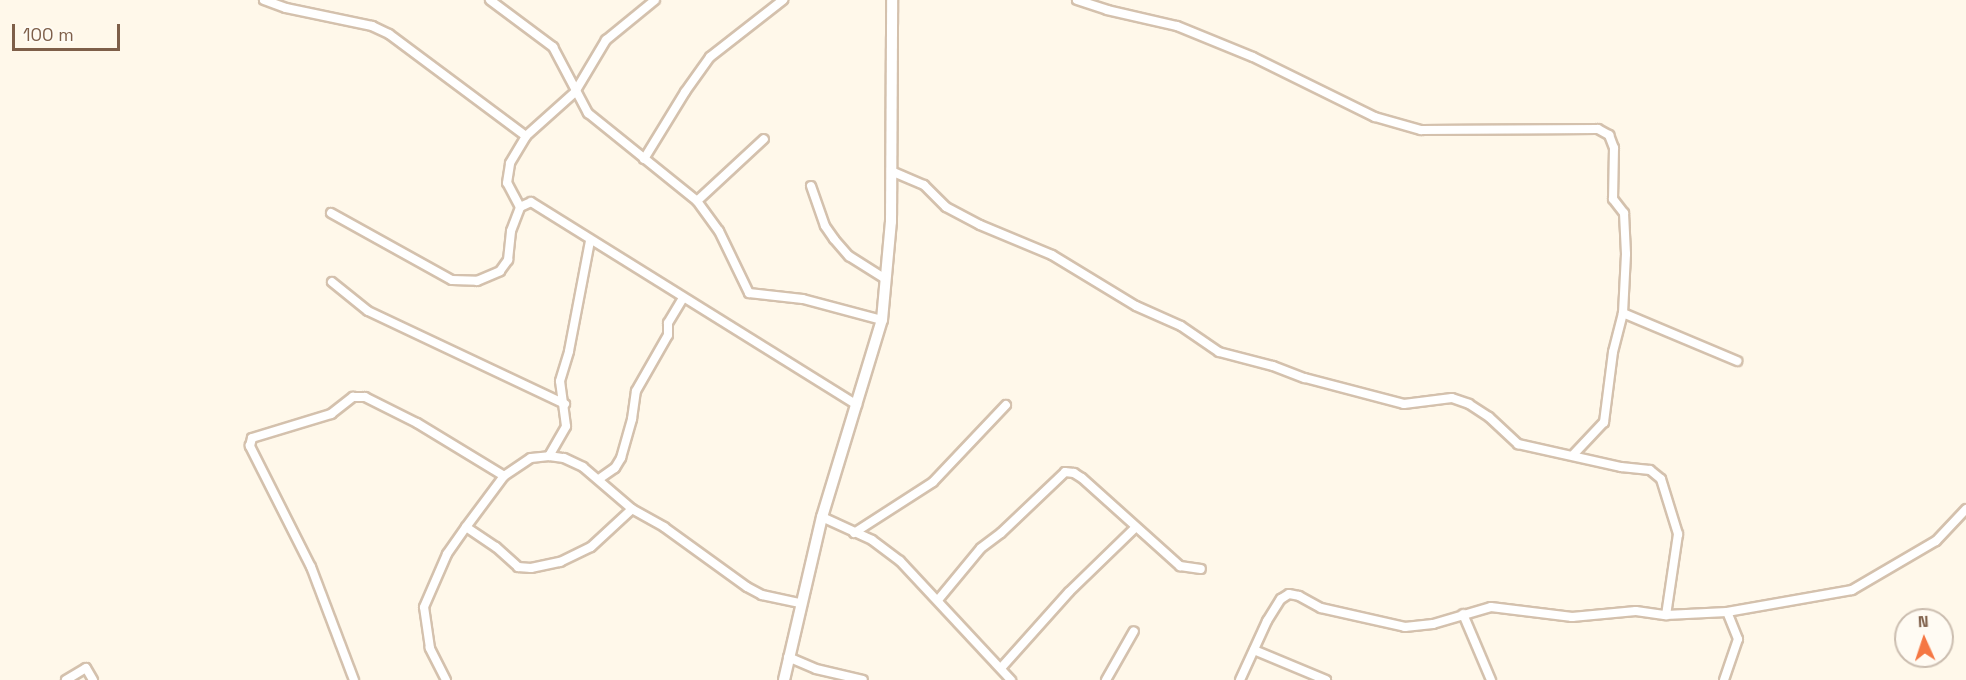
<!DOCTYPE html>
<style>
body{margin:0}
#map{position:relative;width:1966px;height:680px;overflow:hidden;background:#fff8ea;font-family:"Space Grotesk",sans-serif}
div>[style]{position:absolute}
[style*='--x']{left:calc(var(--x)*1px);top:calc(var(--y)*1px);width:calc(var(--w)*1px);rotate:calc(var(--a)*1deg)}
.roads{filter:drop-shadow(2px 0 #d4c1ad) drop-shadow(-2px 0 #d4c1ad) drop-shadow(0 2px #d4c1ad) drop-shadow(0 -2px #d4c1ad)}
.minor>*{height:8px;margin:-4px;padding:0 4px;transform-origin:4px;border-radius:4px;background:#fff}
.tertiary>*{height:10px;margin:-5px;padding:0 5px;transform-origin:5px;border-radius:5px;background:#fff}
span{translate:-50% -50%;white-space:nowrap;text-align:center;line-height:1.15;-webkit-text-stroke:4.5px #fffbf3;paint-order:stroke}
.north{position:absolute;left:1894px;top:608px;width:60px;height:60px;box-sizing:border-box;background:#fffbf3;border:2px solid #cbbdaf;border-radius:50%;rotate:357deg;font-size:16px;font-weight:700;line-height:24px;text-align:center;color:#7e5f49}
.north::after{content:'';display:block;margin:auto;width:21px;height:27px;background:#f57743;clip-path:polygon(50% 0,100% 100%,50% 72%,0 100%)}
.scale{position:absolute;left:12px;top:24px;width:108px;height:27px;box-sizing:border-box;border:3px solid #7e5f49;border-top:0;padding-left:8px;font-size:18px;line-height:21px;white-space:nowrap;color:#7e5f49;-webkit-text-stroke:4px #fffbf3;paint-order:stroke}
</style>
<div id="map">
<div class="roads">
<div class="minor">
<i style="--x:264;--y:0;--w:23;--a:20"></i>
<i style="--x:286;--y:8;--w:88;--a:11.8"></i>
<i style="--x:372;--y:26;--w:19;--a:25"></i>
<i style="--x:389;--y:34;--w:171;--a:36.7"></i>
<i style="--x:490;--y:0;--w:79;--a:36.7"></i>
<i style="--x:553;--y:47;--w:75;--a:62.1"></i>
<i style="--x:588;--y:113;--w:140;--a:38.9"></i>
<i style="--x:697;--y:201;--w:37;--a:54"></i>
<i style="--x:719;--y:231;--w:69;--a:64.2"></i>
<i style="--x:749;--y:293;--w:54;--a:6.3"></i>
<i style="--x:803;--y:299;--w:82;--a:14.9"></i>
<i style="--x:1077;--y:0;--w:32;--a:18"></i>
<i style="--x:1107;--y:10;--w:72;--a:12.9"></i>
<i style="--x:1177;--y:26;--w:82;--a:22.2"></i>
<i style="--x:1253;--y:57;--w:136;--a:26.2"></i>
<i style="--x:1375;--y:117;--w:48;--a:15.8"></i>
<i style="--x:1421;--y:130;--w:177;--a:-0.3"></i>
<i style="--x:1598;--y:129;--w:13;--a:29"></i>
<i style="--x:1609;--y:135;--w:14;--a:69"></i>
<i style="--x:1614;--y:148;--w:51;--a:91.1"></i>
<i style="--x:1613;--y:199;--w:18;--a:52"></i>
<i style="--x:1624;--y:213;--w:41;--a:87.2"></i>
<i style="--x:1626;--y:254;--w:59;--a:92.9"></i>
<i style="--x:1623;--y:313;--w:40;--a:104.4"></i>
<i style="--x:1613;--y:352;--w:71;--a:97.3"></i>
<i style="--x:1604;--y:422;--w:45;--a:133.2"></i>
<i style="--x:644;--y:159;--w:79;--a:-58.5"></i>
<i style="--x:685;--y:92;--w:43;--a:-54.5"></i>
<i style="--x:710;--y:57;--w:93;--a:-38"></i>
<i style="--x:891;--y:171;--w:36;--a:23"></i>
<i style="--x:924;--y:185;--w:31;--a:45"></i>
<i style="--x:946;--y:207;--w:38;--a:28"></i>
<i style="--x:980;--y:225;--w:78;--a:22.6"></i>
<i style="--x:1052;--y:255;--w:98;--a:31.3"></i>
<i style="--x:1136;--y:306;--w:49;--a:24"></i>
<i style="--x:1181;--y:326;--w:46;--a:34.4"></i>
<i style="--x:1219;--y:352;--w:56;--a:14.5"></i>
<i style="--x:1273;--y:366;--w:34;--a:21"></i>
<i style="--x:1305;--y:378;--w:102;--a:14.7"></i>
<i style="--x:1404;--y:404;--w:48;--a:-7.1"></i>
<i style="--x:1452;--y:398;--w:18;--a:19"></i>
<i style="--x:1469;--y:404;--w:24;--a:33"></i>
<i style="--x:1489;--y:417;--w:40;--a:43"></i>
<i style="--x:1518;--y:444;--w:106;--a:12.6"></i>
<i style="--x:1621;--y:467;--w:29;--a:6"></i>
<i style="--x:1650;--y:470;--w:14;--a:39"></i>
<i style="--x:1661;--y:479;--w:58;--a:72.8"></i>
<i style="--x:1678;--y:534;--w:82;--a:98.4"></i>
<i style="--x:811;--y:186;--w:42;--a:70.7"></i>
<i style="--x:825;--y:226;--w:16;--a:55"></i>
<i style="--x:834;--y:239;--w:23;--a:49"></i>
<i style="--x:849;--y:256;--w:41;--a:32.2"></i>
<i style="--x:697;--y:201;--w:91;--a:-42.8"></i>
<i style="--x:520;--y:207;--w:27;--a:-118"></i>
<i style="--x:507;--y:183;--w:20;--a:-81"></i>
<i style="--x:510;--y:163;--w:31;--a:-59"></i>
<i style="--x:526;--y:136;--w:66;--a:-41.9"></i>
<i style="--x:575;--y:92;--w:61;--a:-59.2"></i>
<i style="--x:606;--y:40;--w:63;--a:-39.2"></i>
<i style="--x:331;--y:213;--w:138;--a:29"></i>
<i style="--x:452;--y:280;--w:25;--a:2"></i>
<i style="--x:477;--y:281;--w:25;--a:-23"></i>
<i style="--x:500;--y:271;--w:14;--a:-54"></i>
<i style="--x:508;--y:260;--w:29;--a:-84"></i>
<i style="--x:511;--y:231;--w:26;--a:-69"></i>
<i style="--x:520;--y:207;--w:12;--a:-24"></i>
<i style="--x:531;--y:202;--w:384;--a:31.9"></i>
<i style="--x:332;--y:282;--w:46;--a:38.9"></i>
<i style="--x:368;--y:311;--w:218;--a:25.3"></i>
<i style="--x:1623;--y:313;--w:124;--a:22.8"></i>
<i style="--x:549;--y:456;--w:34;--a:-60"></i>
<i style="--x:566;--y:426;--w:45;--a:-97.6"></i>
<i style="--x:560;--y:381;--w:31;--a:-73"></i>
<i style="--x:569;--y:351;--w:112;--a:-79.2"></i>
<i style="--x:599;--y:479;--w:19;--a:-35"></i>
<i style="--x:615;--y:468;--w:12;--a:-59"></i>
<i style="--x:621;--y:458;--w:41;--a:-74.2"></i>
<i style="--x:632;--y:419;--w:28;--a:-82"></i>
<i style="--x:636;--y:391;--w:64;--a:-60.3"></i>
<i style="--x:668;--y:335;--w:12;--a:-90"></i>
<i style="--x:668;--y:323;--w:29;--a:-59"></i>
<i style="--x:822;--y:517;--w:55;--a:24.7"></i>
<i style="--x:872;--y:540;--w:35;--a:37"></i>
<i style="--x:900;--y:561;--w:163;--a:47"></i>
<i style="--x:466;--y:527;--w:36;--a:34"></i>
<i style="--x:496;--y:547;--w:30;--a:42"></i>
<i style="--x:518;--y:567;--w:13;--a:4"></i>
<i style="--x:531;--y:568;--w:30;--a:-12"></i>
<i style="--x:560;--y:562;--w:34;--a:-26"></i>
<i style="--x:591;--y:547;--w:56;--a:-42.8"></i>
<i style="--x:854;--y:533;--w:94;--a:-32.8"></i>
<i style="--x:933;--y:482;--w:106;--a:-46.5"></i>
<i style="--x:938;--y:600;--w:67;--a:-50.4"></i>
<i style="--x:981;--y:548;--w:25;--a:-37"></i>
<i style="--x:1001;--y:533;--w:88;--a:-43.6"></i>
<i style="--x:1065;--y:472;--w:9;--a:6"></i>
<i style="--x:1074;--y:473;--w:9;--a:32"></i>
<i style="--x:1082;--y:478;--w:132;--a:41.9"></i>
<i style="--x:1180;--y:566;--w:21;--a:8"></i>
<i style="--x:1463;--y:614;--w:72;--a:67"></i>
<i style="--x:1254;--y:650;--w:78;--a:22.6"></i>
<i style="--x:788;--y:657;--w:30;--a:23"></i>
<i style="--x:816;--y:669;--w:48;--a:13.2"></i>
<i style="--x:1001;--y:668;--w:102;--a:-48.2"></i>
<i style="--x:1069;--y:592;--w:92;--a:-44.1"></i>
<i style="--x:66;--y:680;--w:23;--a:-31"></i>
<i style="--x:86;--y:668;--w:14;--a:60"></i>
<i style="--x:354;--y:680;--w:121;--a:-110.8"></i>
<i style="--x:311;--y:567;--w:136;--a:-116.8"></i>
<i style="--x:250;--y:446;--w:8;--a:-76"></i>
<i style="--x:252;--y:438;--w:83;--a:-16.9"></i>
<i style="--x:331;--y:414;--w:28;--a:-38"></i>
<i style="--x:353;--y:397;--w:12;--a:0"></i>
<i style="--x:365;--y:397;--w:58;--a:26.6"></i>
<i style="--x:417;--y:423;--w:102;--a:31.3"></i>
<i style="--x:446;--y:680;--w:36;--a:-117"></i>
<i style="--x:430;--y:648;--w:41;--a:-98.3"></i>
<i style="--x:424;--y:607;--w:58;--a:-66.5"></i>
<i style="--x:447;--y:554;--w:33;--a:-55"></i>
<i style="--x:466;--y:527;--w:64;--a:-53.3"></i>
<i style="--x:504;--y:476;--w:32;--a:-34"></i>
<i style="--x:531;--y:458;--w:18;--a:-6"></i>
<i style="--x:549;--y:456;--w:15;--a:8"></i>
<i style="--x:564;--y:458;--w:21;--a:25"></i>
<i style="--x:583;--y:467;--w:65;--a:40.6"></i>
<i style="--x:632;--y:509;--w:37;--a:29"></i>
<i style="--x:664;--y:527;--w:102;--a:35.9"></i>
<i style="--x:747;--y:587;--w:17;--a:28"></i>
<i style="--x:762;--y:595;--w:40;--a:12"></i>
<i style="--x:1106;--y:680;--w:56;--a:-60.3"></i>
<i style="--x:1240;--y:680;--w:65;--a:-65.4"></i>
<i style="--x:1267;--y:621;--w:26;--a:-58"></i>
<i style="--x:1281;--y:599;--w:9;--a:-32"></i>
<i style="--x:1289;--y:594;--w:10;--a:11"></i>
<i style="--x:1299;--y:596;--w:25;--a:29"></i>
<i style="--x:1321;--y:608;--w:86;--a:12.7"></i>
<i style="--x:1405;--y:627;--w:28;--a:-6"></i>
<i style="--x:1433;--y:624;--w:60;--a:-16.3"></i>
<i style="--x:1491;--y:607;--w:82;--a:7"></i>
<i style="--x:1572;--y:617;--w:64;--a:-5.4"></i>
<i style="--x:1636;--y:611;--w:30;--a:8"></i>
<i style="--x:1666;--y:615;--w:61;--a:-2.8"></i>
<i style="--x:1727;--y:612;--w:127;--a:-10"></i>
<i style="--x:1852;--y:590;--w:97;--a:-30.3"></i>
<i style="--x:1936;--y:541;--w:44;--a:-46.8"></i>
<i style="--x:1724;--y:680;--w:43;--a:-71.1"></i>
<i style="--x:1738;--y:639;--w:29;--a:-112"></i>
</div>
<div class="tertiary">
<i style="--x:784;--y:680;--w:167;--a:-76.9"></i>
<i style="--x:822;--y:517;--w:206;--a:-73.1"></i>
<i style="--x:882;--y:320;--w:98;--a:-84.8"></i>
<i style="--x:891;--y:222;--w:222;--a:-89.7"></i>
</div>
</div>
<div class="north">N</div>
<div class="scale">100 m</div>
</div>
